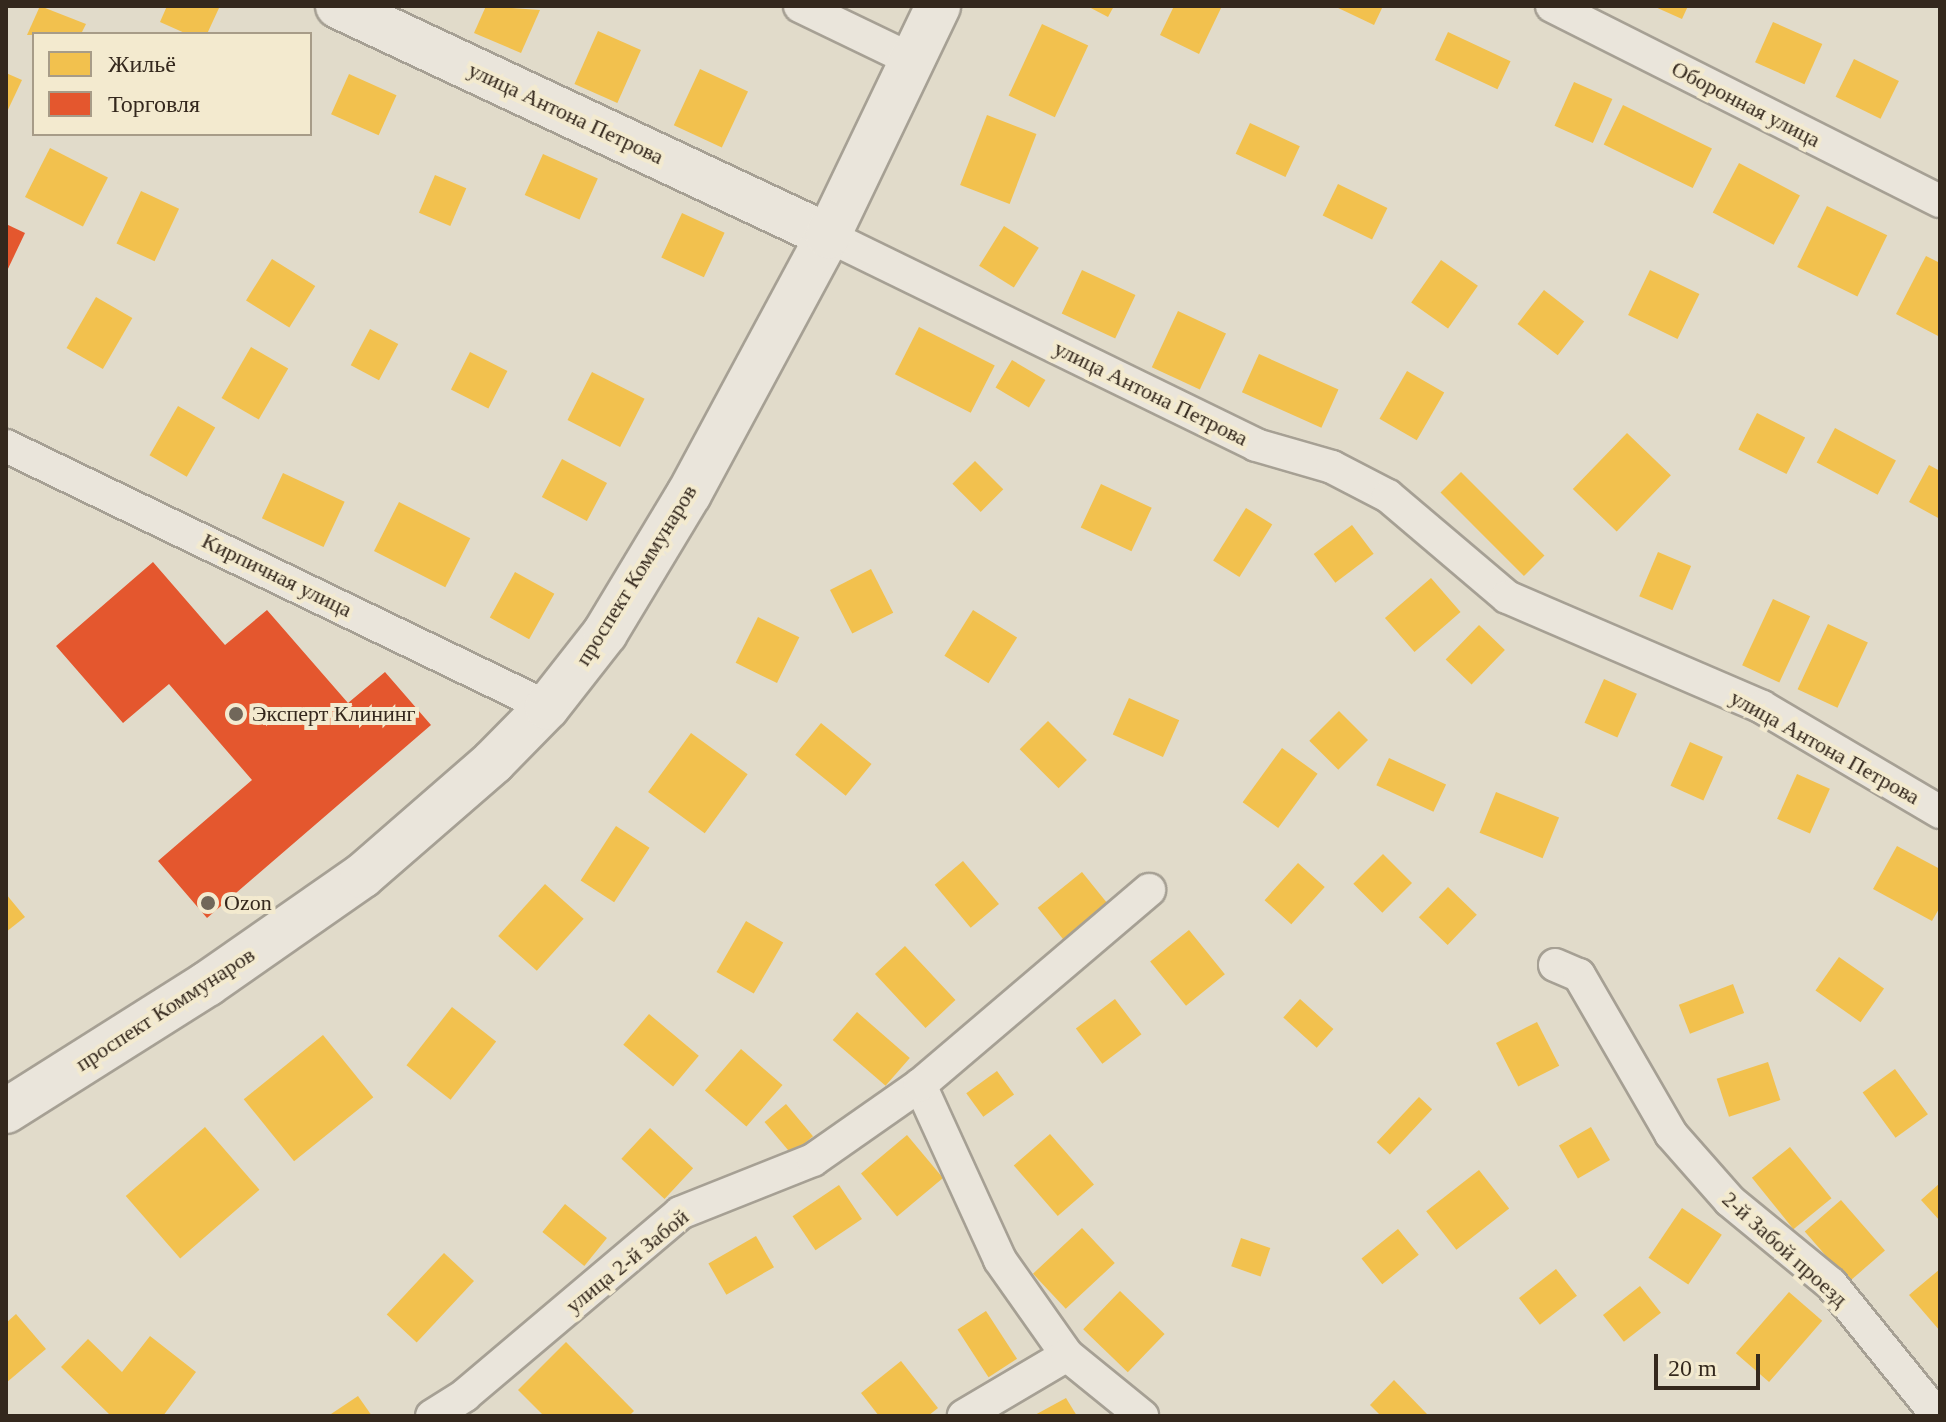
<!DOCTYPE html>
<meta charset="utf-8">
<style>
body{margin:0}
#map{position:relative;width:1946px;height:1422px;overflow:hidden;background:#e1dbca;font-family:"Times New Roman",serif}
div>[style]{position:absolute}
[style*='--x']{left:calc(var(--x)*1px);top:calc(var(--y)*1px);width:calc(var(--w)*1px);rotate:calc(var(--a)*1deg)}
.homes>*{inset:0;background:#f2c14e;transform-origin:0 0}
.shops>*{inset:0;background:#e4572e}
.roads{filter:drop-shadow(2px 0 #a6a094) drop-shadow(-2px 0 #a6a094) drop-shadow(0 2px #a6a094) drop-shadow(0 -2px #a6a094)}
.street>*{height:32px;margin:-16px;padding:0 16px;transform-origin:16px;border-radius:16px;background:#eae5db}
.secondary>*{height:44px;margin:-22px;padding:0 22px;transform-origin:22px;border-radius:22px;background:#eae5db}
.dots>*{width:22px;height:22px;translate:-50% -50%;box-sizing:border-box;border:4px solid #f3eacf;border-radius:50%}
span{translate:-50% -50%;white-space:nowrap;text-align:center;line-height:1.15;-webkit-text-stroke:8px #f3eacf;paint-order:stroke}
.street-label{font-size:22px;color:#34281d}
.poi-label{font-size:22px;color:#34281d}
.left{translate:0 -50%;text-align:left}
.frame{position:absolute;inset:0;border:8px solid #34281d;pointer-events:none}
.legend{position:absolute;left:32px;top:32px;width:280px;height:104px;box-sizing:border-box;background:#f3eacf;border:2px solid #a79c88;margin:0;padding:10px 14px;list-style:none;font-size:24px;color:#34281d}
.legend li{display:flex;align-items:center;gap:16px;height:40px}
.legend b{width:40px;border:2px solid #a79c88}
.scale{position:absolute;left:1654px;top:1354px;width:106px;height:36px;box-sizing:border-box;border:4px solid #34281d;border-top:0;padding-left:10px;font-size:24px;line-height:28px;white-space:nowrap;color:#34281d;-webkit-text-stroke:6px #f3eacf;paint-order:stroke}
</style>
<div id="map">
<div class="homes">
<i style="clip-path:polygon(40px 6px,86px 24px,81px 34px,27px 35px)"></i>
<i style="clip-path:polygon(167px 6px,213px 6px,219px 8px,207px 34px,187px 34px,160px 22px)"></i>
<i style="clip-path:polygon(486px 6px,540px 10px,521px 53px,474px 33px)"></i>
<i style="clip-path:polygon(1087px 6px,1114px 6px,1108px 17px)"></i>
<i style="clip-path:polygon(1174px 6px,1222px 6px,1199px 54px,1160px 35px)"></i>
<i style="clip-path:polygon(1334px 6px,1383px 6px,1374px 25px)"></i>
<i style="clip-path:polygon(1653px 6px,1688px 6px,1682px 19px)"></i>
<i style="left:1773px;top:22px;width:54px;height:44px;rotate:24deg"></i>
<i style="left:1042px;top:24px;width:51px;height:79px;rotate:25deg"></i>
<i style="left:598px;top:31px;width:47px;height:58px;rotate:24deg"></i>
<i style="left:1448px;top:32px;width:69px;height:31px;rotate:25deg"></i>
<i style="left:1854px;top:59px;width:50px;height:42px;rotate:26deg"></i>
<i style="left:700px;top:69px;width:53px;height:62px;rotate:25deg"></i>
<i style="clip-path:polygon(6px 73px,22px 80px,6px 114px)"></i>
<i style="left:349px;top:74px;width:52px;height:44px;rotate:24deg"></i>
<i style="left:1574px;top:82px;width:42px;height:48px;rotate:24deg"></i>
<i style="left:1623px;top:105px;width:99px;height:44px;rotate:26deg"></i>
<i style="left:987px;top:115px;width:53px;height:75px;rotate:21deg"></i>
<i style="left:1250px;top:123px;width:55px;height:34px;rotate:25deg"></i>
<i style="left:50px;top:148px;width:65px;height:55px;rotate:27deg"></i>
<i style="left:543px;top:154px;width:60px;height:45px;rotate:24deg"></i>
<i style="left:1739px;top:163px;width:69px;height:56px;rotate:28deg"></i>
<i style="left:435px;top:175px;width:34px;height:41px;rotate:23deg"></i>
<i style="left:1338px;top:184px;width:55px;height:35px;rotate:26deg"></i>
<i style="left:141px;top:191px;width:42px;height:58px;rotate:25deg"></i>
<i style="left:1827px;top:206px;width:67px;height:68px;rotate:26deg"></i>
<i style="left:682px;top:213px;width:47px;height:49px;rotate:25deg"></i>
<i style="left:1004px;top:226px;width:41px;height:47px;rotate:32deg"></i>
<i style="clip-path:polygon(1926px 256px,1940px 263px,1940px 337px,1896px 314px)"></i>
<i style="left:272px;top:259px;width:51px;height:49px;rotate:32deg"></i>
<i style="left:1441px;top:260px;width:45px;height:52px;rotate:35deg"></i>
<i style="left:1082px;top:270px;width:59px;height:48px;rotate:25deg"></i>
<i style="left:1650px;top:270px;width:55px;height:50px;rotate:26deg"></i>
<i style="left:1544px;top:290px;width:51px;height:43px;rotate:38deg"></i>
<i style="left:96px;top:297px;width:42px;height:59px;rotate:30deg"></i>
<i style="left:1178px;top:311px;width:53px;height:62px;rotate:25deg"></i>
<i style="left:919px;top:327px;width:85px;height:53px;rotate:27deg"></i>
<i style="left:370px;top:329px;width:32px;height:41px;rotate:28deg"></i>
<i style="left:251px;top:347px;width:43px;height:59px;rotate:30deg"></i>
<i style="left:470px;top:352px;width:42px;height:42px;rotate:27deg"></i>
<i style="left:1259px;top:354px;width:87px;height:42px;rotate:24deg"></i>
<i style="left:1012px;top:360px;width:39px;height:32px;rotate:31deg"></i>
<i style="left:1407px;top:371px;width:43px;height:55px;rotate:30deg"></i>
<i style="left:592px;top:372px;width:59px;height:54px;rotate:27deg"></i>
<i style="left:178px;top:406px;width:43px;height:57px;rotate:30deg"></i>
<i style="left:1757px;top:413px;width:54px;height:41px;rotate:27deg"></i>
<i style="left:1835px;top:428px;width:69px;height:39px;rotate:28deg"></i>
<i style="left:1627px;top:433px;width:61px;height:78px;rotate:44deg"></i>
<i style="left:562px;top:459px;width:51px;height:43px;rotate:28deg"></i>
<i style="left:975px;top:461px;width:40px;height:32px;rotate:45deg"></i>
<i style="clip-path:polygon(1929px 465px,1940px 471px,1940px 519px,1909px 502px)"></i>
<i style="left:1461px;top:472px;width:118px;height:29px;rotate:45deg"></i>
<i style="left:283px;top:473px;width:68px;height:50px;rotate:25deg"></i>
<i style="left:1101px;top:484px;width:56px;height:48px;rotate:25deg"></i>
<i style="left:399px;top:502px;width:80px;height:55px;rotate:27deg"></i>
<i style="left:1246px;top:508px;width:31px;height:62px;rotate:32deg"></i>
<i style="left:1352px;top:525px;width:36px;height:48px;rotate:53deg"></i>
<i style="left:1658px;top:552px;width:36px;height:48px;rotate:23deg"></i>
<i style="left:871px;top:569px;width:49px;height:46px;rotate:63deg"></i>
<i style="left:515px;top:572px;width:45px;height:52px;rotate:29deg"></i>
<i style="left:1431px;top:578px;width:45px;height:61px;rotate:49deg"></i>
<i style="left:1773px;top:599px;width:41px;height:73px;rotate:25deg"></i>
<i style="left:973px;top:610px;width:52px;height:54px;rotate:32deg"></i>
<i style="left:758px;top:617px;width:46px;height:51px;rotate:26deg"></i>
<i style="left:1828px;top:624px;width:44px;height:72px;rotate:25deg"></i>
<i style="left:1479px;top:625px;width:36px;height:48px;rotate:44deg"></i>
<i style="left:1604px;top:679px;width:36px;height:48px;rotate:24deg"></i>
<i style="left:1129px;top:698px;width:55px;height:40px;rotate:24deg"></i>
<i style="left:1339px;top:711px;width:41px;height:42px;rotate:45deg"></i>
<i style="left:1048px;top:721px;width:55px;height:40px;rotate:45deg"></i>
<i style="left:821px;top:723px;width:65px;height:41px;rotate:39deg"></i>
<i style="left:691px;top:733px;width:70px;height:73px;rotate:36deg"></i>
<i style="left:1690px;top:742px;width:36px;height:48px;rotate:24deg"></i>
<i style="left:1282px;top:748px;width:44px;height:67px;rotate:36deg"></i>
<i style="left:1389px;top:758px;width:63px;height:30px;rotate:25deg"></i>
<i style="left:1797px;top:774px;width:36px;height:49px;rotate:24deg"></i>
<i style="left:1496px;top:792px;width:68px;height:44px;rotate:22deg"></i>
<i style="left:616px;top:826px;width:40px;height:65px;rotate:33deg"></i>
<i style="clip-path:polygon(1897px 846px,1940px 869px,1940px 907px,1932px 921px,1873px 889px)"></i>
<i style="left:1383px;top:854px;width:41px;height:42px;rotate:45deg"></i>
<i style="left:963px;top:861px;width:56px;height:37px;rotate:50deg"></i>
<i style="left:1298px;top:863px;width:36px;height:50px;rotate:42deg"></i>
<i style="left:1082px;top:872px;width:46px;height:57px;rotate:51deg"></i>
<i style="left:545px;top:884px;width:52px;height:70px;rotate:42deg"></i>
<i style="left:1448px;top:887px;width:40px;height:42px;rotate:44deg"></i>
<i style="clip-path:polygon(6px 894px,25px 917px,6px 932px)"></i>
<i style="left:746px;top:921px;width:43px;height:59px;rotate:30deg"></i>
<i style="left:1189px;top:930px;width:57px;height:50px;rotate:51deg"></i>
<i style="left:905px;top:946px;width:74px;height:41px;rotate:47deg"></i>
<i style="left:1839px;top:957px;width:55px;height:41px;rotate:35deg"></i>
<i style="left:1733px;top:984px;width:31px;height:58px;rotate:69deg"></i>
<i style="left:1115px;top:999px;width:44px;height:49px;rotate:53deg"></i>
<i style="left:1300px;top:999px;width:45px;height:25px;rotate:42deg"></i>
<i style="left:452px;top:1007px;width:56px;height:74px;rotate:38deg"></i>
<i style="left:857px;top:1012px;width:70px;height:37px;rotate:41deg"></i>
<i style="left:649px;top:1014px;width:65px;height:40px;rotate:40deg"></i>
<i style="left:1537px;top:1022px;width:49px;height:46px;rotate:63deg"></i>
<i style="left:323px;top:1035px;width:80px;height:102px;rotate:51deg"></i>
<i style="left:741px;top:1049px;width:55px;height:55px;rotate:41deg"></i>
<i style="left:1768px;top:1062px;width:40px;height:54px;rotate:72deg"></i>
<i style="left:1895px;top:1069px;width:56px;height:40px;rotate:54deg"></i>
<i style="left:997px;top:1071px;width:29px;height:38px;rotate:54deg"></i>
<i style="left:1419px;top:1097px;width:18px;height:62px;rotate:43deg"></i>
<i style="left:786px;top:1104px;width:42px;height:28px;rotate:50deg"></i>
<i style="left:205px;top:1127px;width:83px;height:105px;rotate:49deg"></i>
<i style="left:1591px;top:1127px;width:38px;height:37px;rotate:60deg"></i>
<i style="left:650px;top:1128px;width:59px;height:42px;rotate:43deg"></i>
<i style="left:1050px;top:1134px;width:67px;height:48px;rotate:49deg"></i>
<i style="left:907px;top:1135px;width:56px;height:60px;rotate:50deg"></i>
<i style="left:1790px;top:1147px;width:66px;height:49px;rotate:51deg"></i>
<i style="left:1479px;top:1170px;width:49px;height:67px;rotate:52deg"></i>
<i style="clip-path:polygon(1940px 1183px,1940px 1221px,1921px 1200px)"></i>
<i style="left:839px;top:1185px;width:41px;height:56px;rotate:56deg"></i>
<i style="left:1841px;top:1200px;width:67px;height:48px;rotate:49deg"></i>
<i style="left:565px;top:1204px;width:54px;height:36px;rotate:39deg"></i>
<i style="left:1682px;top:1208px;width:48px;height:60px;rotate:34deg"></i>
<i style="left:1082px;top:1228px;width:48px;height:67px;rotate:47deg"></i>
<i style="left:1398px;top:1229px;width:33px;height:47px;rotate:51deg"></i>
<i style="left:756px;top:1236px;width:36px;height:55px;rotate:60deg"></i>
<i style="left:1241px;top:1238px;width:31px;height:30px;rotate:19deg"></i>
<i style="left:444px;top:1253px;width:41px;height:84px;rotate:43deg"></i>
<i style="left:1556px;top:1269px;width:34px;height:47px;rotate:52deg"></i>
<i style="clip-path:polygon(1940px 1269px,1940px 1331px,1909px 1295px)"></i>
<i style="left:1640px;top:1286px;width:34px;height:47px;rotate:52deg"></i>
<i style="left:1120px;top:1291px;width:62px;height:53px;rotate:44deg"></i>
<i style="left:1789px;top:1292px;width:44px;height:81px;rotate:41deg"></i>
<i style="left:986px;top:1311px;width:57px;height:34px;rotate:57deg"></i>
<i style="clip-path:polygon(16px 1314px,46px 1349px,6px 1383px,6px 1323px)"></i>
<i style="clip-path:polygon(150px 1336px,196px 1372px,163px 1416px,111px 1416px,61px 1367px,88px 1339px,122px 1372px)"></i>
<i style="clip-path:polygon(566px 1342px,634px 1411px,629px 1416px,544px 1416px,518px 1390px)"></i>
<i style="clip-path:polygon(901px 1361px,938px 1408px,928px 1416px,879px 1416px,861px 1393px)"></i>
<i style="clip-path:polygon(1394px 1380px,1427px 1414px,1424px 1416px,1381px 1416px,1370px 1405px)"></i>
<i style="clip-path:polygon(358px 1396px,372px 1416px,328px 1416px)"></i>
<i style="clip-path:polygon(1066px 1398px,1077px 1416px,1033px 1416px)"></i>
</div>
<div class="shops">
<i style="clip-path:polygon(6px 224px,25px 233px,6px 273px)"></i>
<i style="clip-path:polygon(153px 562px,225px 645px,267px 610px,348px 703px,385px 672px,431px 725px,207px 918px,158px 861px,252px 780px,169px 684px,123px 723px,56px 646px)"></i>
</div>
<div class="roads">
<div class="street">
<i style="--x:800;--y:6;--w:124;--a:25.7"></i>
<i style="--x:1552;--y:6;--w:434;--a:26.7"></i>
<i style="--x:828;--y:236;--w:476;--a:26"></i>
<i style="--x:1256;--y:445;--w:79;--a:16.1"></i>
<i style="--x:1332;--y:467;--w:63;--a:27.4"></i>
<i style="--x:1388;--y:496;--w:156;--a:40.3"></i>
<i style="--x:1507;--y:597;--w:278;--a:23.3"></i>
<i style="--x:1762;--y:707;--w:207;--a:30.5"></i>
<i style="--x:6;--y:446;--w:601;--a:25.75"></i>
<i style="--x:1555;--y:965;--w:26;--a:23"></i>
<i style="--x:1579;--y:975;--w:184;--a:59.9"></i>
<i style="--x:1671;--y:1134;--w:89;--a:48.6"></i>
<i style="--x:1730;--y:1201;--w:131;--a:39.4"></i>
<i style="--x:1831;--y:1284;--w:170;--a:51"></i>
<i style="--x:920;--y:1085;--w:192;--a:65.4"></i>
<i style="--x:1000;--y:1260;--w:116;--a:54.8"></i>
<i style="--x:1067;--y:1355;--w:120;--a:149.4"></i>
<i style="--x:1067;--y:1355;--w:97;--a:39.1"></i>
<i style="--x:432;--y:1416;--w:39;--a:-32"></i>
<i style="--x:465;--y:1395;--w:282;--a:-40.2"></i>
<i style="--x:680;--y:1213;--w:143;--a:-21.7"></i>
<i style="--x:813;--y:1160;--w:131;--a:-35"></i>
<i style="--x:920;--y:1085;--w:301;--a:-40.4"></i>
</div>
<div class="secondary">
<i style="--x:338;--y:6;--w:541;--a:25.14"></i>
<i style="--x:6;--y:1111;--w:238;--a:-32.3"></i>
<i style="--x:207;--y:984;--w:189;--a:-34.9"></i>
<i style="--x:362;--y:876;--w:174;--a:-41"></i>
<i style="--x:493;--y:762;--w:77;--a:-45.5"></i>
<i style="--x:547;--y:707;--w:94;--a:-51.9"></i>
<i style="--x:605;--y:633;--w:162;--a:-58.9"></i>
<i style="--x:689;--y:494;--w:293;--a:-61.7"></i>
<i style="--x:828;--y:236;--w:255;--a:-64.4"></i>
</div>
</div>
<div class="dots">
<i style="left:236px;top:714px;background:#71675a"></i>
<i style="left:208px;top:903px;background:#71675a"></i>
</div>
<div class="street-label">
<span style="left:1746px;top:104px;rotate:27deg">Оборонная улица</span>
<span style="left:566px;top:113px;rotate:25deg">улица Антона Петрова</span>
<span style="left:1151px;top:393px;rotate:26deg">улица Антона Петрова</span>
<span style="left:277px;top:575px;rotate:26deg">Кирпичная улица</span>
<span style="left:636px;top:575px;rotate:-58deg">проспект Коммунаров</span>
<span style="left:1825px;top:747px;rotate:29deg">улица Антона Петрова</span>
<span style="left:165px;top:1009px;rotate:-33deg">проспект Коммунаров</span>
<span style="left:1785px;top:1249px;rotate:42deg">2-й Забой проезд</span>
<span style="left:627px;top:1261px;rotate:-39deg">улица 2-й Забой</span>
</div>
<div class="poi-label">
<span class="left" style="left:252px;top:714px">Эксперт Клининг</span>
<span class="left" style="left:224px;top:903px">Ozon</span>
</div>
<div class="frame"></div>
<ul class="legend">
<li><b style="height:22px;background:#f2c14e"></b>Жильё</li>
<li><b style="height:22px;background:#e4572e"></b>Торговля</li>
</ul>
<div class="scale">20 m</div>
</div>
